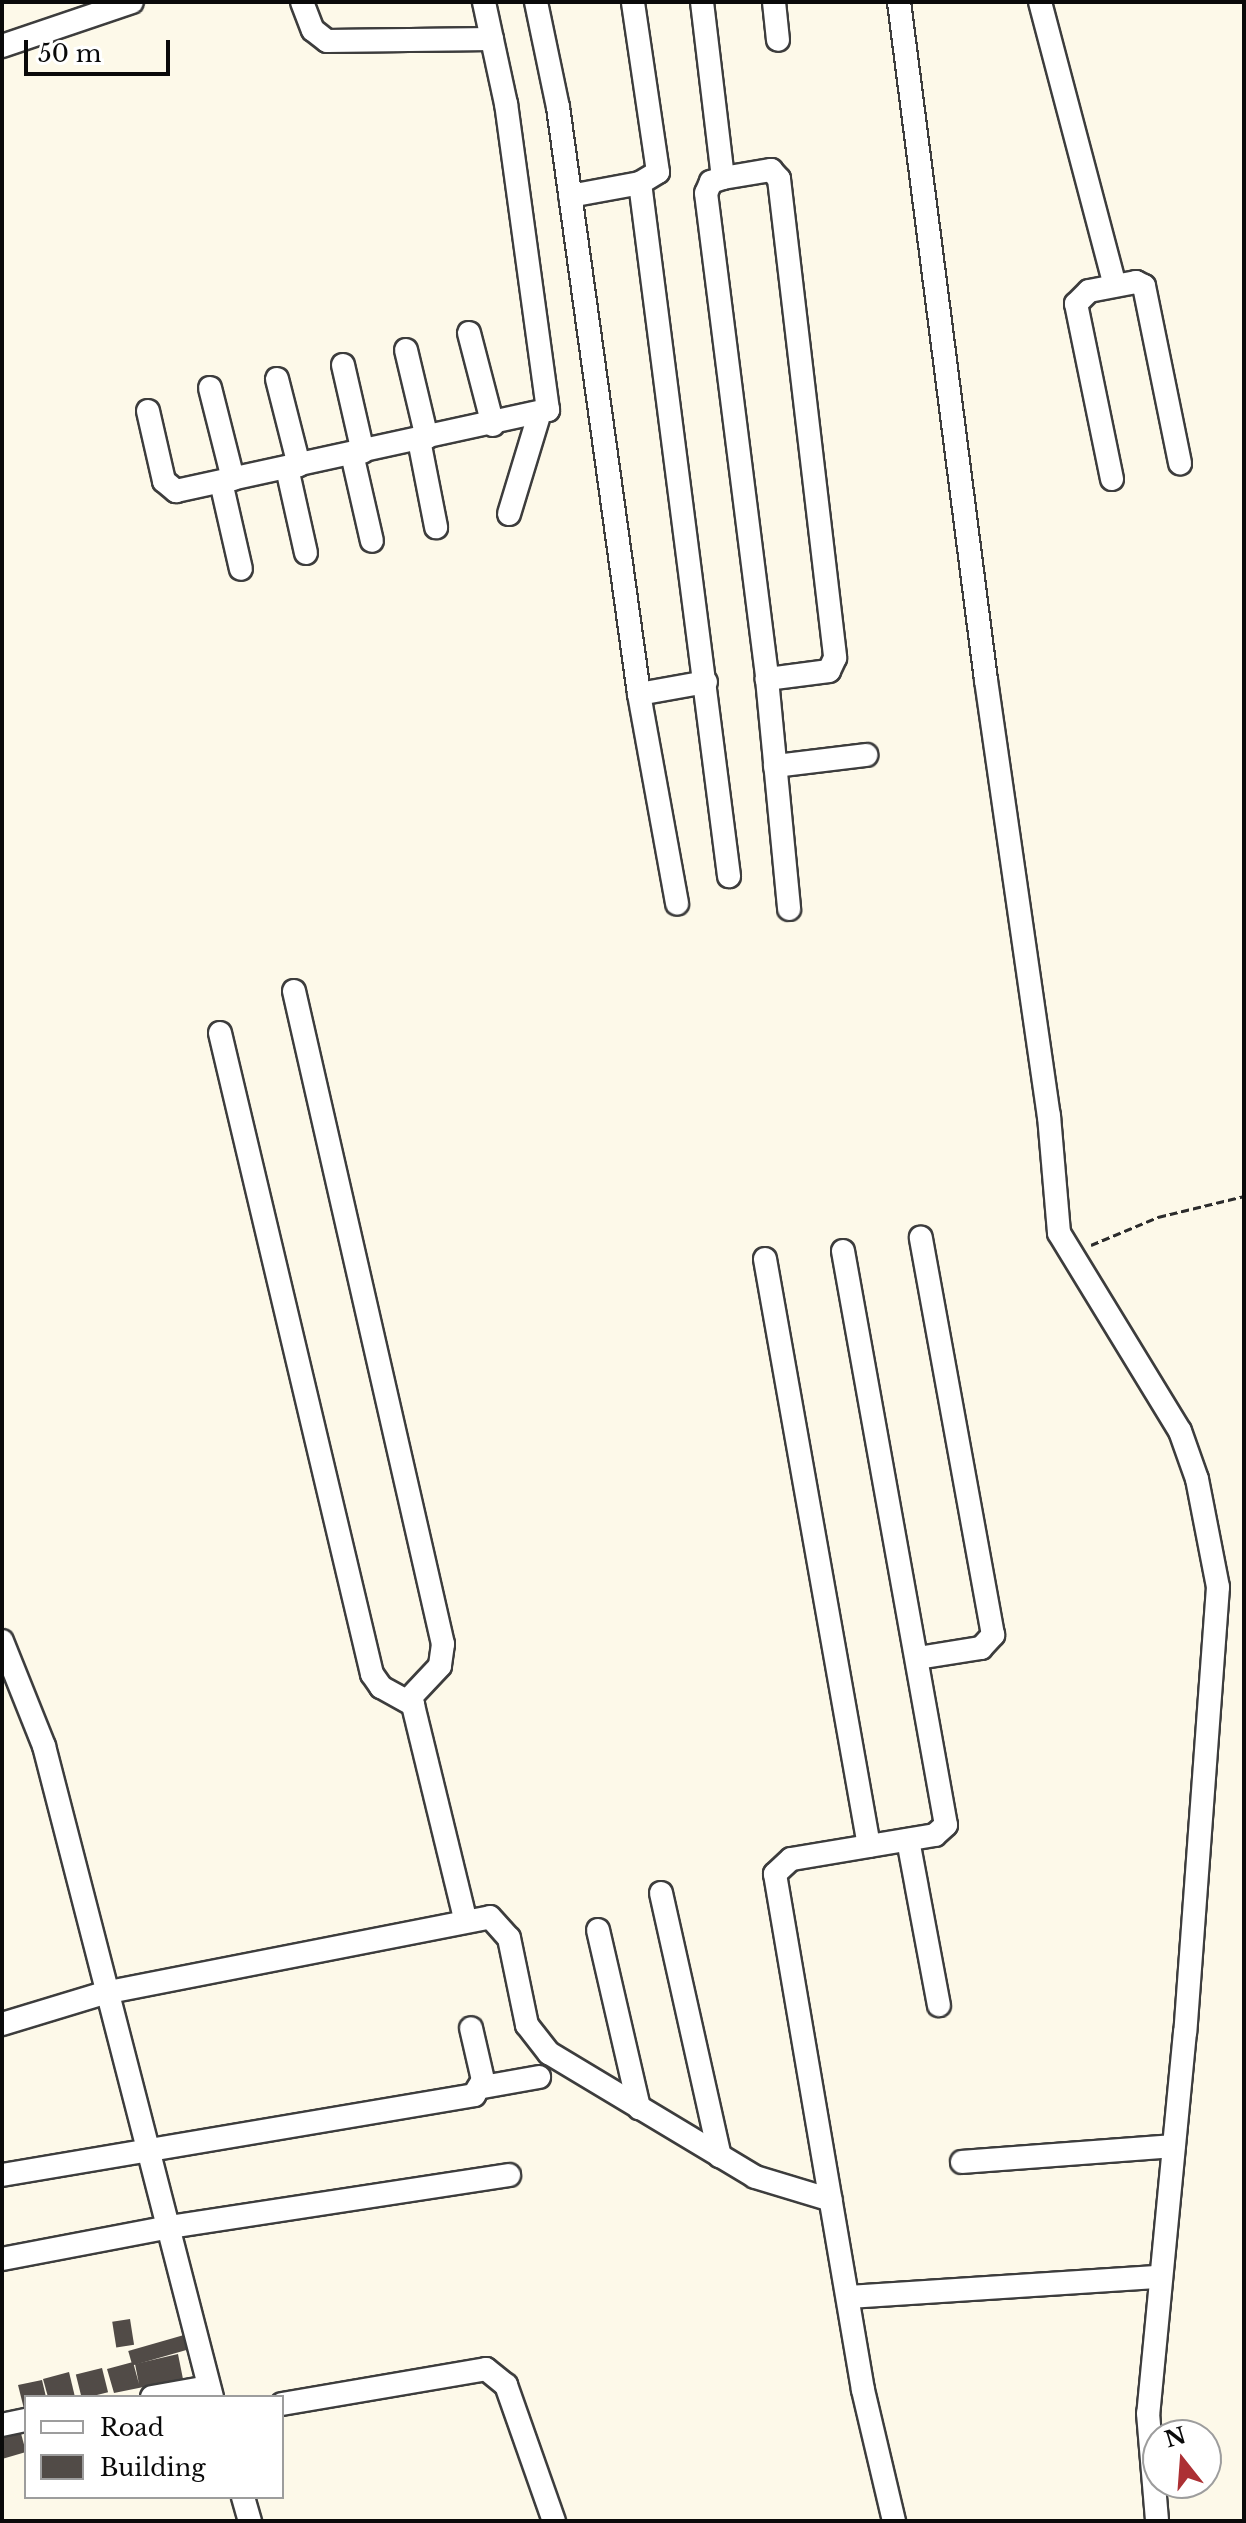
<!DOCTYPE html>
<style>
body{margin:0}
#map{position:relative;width:1246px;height:2523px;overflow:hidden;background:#fdf9e9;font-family:"Libre Baskerville",serif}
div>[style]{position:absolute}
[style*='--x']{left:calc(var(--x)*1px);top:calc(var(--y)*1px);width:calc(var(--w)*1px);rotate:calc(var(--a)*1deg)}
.building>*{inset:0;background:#514b47;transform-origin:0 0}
.path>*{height:3px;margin-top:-1.5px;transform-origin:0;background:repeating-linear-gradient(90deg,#2c2c2c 0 8px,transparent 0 12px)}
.roads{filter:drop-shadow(2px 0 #3d3d3d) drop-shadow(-2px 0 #3d3d3d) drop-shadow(0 2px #3d3d3d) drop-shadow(0 -2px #3d3d3d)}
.street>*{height:22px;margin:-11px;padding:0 11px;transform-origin:11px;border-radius:11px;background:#fff}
span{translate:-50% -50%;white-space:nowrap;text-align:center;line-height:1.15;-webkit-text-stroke:8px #fff;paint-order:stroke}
.frame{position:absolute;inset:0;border:4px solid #0a0a0a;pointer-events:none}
.legend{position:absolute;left:24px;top:2395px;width:260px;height:104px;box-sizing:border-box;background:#fff;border:2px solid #9d9d9d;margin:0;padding:10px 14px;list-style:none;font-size:24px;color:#0a0a0a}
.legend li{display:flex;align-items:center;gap:16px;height:40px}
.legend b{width:40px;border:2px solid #9d9d9d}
.north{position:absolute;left:1142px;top:2419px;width:80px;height:80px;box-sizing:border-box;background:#fff;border:2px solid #9d9d9d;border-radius:50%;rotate:343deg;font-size:22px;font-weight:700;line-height:32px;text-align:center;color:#0a0a0a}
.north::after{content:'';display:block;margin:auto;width:28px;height:36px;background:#ac3034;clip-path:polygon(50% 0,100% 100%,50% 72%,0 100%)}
.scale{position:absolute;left:24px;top:40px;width:146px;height:36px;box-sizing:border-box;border:4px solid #0a0a0a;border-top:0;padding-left:10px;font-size:24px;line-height:28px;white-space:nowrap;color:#0a0a0a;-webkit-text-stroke:6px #fff;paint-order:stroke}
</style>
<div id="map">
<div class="building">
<i style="left:130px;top:2319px;width:26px;height:18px;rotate:81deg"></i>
<i style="left:184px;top:2335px;width:15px;height:58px;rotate:74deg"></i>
<i style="clip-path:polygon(178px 2354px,183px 2379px,114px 2393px,107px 2369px,133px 2362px,139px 2384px,135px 2364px)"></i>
<i style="left:102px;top:2368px;width:25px;height:27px;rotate:76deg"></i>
<i style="clip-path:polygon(69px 2372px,75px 2397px,48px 2397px,43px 2379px)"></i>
<i style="clip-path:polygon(42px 2380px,46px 2397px,26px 2397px,25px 2413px,18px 2385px)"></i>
<i style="clip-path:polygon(19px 2426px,26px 2452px,2px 2459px,2px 2431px)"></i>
</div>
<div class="path">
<i style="--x:1091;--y:1245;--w:73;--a:-22.7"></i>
<i style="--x:1158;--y:1217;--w:89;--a:-13.7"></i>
</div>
<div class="roads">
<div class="street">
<i style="--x:302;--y:2;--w:30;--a:69"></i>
<i style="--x:313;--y:30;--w:18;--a:38"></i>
<i style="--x:327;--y:41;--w:165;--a:-0.7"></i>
<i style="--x:536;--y:2;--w:107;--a:78.2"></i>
<i style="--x:558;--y:107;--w:593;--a:82.14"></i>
<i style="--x:639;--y:694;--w:213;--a:79.7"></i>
<i style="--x:702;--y:2;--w:177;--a:83.2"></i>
<i style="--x:723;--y:178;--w:13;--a:162"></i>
<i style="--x:711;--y:182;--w:12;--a:114"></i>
<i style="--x:706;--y:193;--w:490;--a:82.8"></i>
<i style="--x:767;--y:679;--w:231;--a:84.5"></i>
<i style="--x:774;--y:2;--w:38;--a:84"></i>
<i style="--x:899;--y:2;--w:684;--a:82.69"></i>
<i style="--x:986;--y:680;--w:441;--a:81.8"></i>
<i style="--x:1049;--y:1116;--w:117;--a:85.1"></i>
<i style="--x:1059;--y:1233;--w:232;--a:58.6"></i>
<i style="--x:1180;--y:1431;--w:51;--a:70.5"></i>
<i style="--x:1197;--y:1479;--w:110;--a:79"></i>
<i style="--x:1218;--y:1587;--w:446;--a:94.2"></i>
<i style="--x:1185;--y:2032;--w:383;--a:95.5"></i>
<i style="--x:1148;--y:2413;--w:108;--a:85.2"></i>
<i style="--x:1040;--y:2;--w:293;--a:75.2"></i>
<i style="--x:2;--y:46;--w:137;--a:-18.7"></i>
<i style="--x:723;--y:178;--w:49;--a:-9.5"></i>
<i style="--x:771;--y:170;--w:12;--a:48"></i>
<i style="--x:779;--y:179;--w:482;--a:83.3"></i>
<i style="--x:835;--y:658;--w:14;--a:115"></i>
<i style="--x:829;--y:671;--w:63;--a:172.6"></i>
<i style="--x:640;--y:183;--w:699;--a:82.68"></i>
<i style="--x:570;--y:196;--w:71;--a:-10.5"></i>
<i style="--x:640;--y:183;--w:21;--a:-31"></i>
<i style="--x:658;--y:172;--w:172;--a:-98.4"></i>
<i style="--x:469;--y:333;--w:95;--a:75.4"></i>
<i style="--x:406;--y:350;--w:90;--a:76.6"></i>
<i style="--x:343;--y:365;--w:89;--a:77.1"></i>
<i style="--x:277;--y:379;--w:89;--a:75.7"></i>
<i style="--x:210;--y:388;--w:94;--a:75.8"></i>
<i style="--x:148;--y:411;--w:72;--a:77.1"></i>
<i style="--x:164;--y:481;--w:16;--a:40"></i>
<i style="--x:176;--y:491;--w:381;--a:-12.3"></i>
<i style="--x:548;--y:410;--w:309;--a:-97.8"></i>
<i style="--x:506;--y:104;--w:104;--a:-102.2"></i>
<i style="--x:419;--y:440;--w:89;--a:78.9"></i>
<i style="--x:352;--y:454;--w:89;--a:77.1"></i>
<i style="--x:287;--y:468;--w:87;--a:77.4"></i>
<i style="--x:1112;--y:479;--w:179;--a:-101.6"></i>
<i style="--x:1076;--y:304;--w:18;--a:-45"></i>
<i style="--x:1089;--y:291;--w:48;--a:-10.8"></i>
<i style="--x:1136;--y:282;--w:9;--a:27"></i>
<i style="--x:1144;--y:286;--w:181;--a:78.5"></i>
<i style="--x:221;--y:482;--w:89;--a:77.1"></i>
<i style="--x:509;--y:514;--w:103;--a:-73.1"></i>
<i style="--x:639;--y:694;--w:68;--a:-10.2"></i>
<i style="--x:775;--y:766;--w:92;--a:-6.9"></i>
<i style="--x:294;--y:991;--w:670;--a:77.15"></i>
<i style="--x:443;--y:1644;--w:22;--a:98"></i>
<i style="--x:440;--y:1666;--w:45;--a:133.2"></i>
<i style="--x:220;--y:1033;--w:659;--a:76.66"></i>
<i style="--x:372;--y:1674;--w:16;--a:55"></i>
<i style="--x:381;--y:1687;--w:37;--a:29"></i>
<i style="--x:413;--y:1705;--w:219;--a:76.3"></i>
<i style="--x:843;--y:1251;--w:583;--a:79.83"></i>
<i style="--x:946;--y:1825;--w:15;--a:138"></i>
<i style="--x:935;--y:1835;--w:146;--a:170.5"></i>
<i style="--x:791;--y:1859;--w:22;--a:137"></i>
<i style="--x:775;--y:1874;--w:523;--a:80.32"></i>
<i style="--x:863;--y:2390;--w:135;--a:76.7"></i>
<i style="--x:765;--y:1259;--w:596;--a:79.95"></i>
<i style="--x:2;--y:1641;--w:113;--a:68.2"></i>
<i style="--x:44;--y:1746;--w:672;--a:75.53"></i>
<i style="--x:918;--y:1658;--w:64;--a:-9"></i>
<i style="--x:981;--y:1648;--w:18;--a:-47"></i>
<i style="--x:993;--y:1635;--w:404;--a:-100.3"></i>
<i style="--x:908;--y:1840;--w:168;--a:79.4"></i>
<i style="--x:661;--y:1893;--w:270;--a:77.4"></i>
<i style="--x:598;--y:1930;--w:183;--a:77"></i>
<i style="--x:2;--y:2024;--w:107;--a:-16.9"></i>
<i style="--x:104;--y:1993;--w:393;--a:-11.1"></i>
<i style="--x:490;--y:1917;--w:28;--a:48"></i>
<i style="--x:509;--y:1938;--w:89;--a:78.3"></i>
<i style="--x:527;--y:2025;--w:36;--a:52"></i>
<i style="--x:549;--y:2053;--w:240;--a:31"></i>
<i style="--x:755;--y:2177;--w:79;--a:16.8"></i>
<i style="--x:483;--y:2087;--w:57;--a:-10.1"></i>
<i style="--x:962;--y:2162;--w:212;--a:-4.3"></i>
<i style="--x:2;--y:2175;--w:479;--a:-9.6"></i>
<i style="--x:474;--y:2095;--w:17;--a:-59"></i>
<i style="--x:483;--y:2080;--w:53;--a:-103"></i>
<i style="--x:2;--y:2259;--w:171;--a:-10.8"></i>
<i style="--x:170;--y:2227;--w:343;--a:-8.7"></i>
<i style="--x:848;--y:2297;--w:313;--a:-3.7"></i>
<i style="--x:152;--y:2397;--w:57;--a:-10.1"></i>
<i style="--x:282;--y:2404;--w:207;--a:-9.7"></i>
<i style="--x:486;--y:2369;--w:26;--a:39"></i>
<i style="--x:506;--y:2385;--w:144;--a:70.6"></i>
<i style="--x:2;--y:2425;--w:25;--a:-12"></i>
<i style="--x:243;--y:2497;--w:25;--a:74"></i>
</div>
</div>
<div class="frame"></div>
<ul class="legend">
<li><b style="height:10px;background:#fff"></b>Road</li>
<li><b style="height:22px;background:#514b47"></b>Building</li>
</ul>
<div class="north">N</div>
<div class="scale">50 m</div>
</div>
